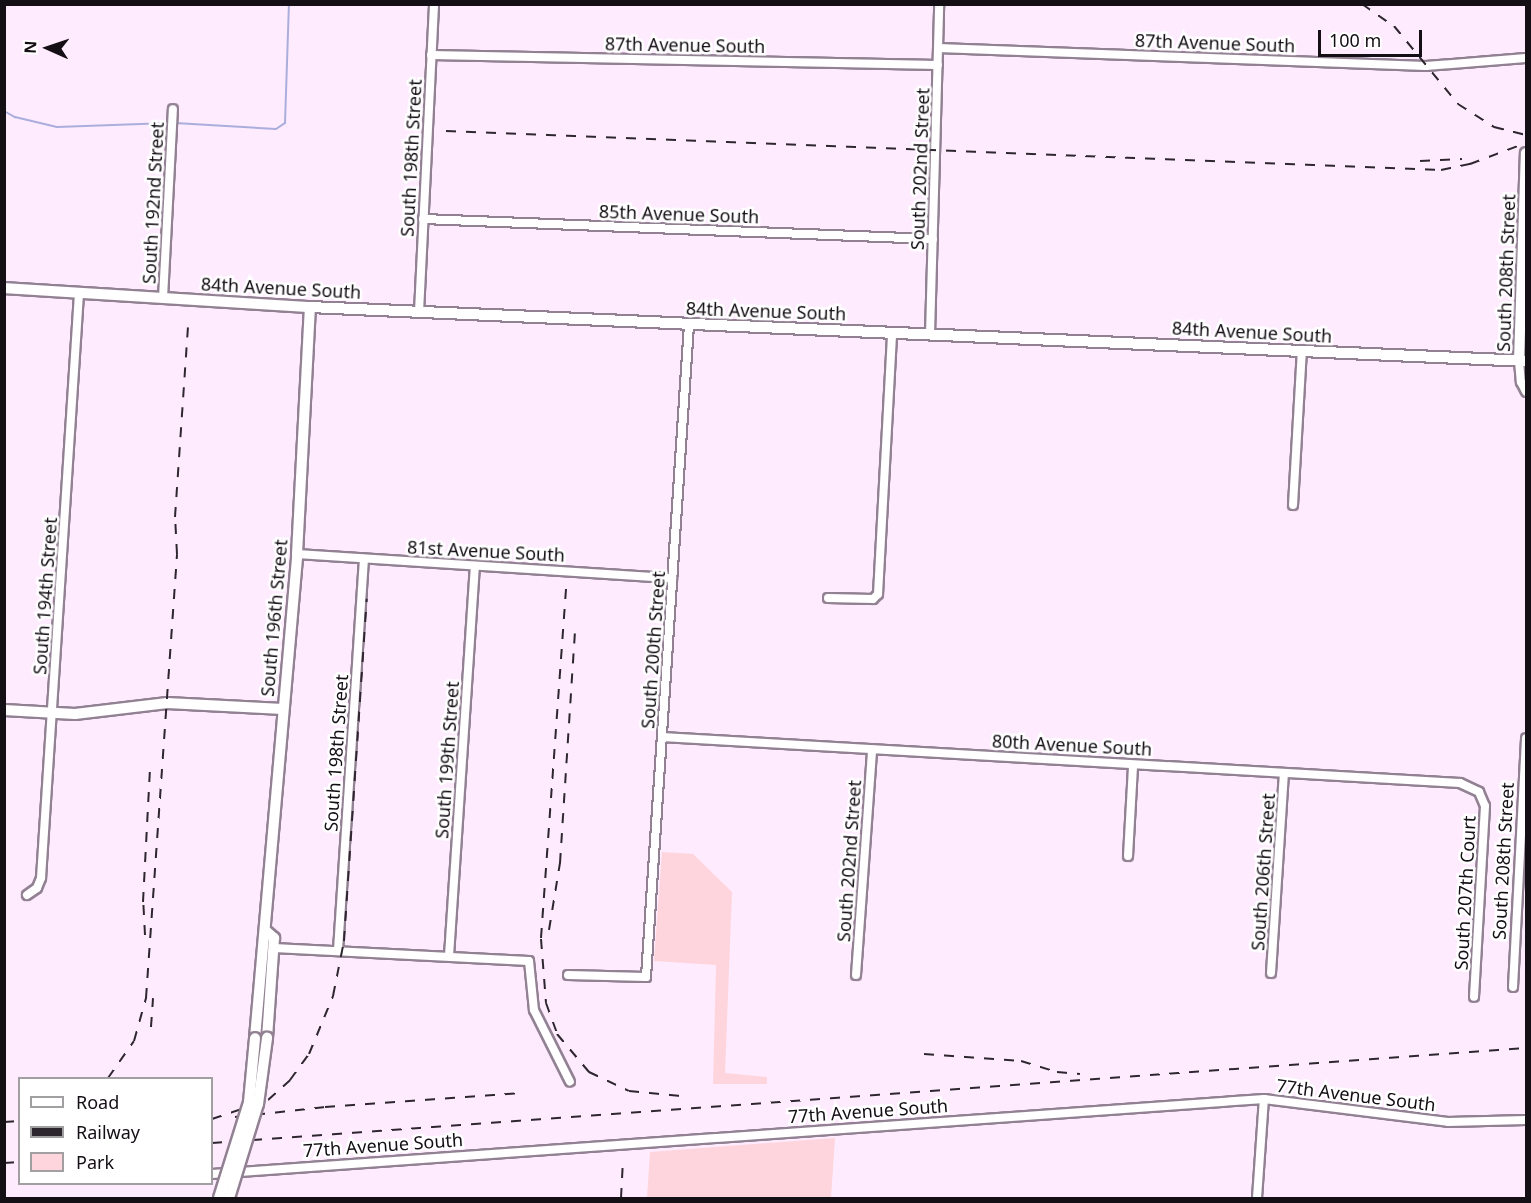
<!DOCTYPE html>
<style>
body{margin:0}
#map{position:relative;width:1531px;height:1203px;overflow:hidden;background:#feebfe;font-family:"Noto Sans",sans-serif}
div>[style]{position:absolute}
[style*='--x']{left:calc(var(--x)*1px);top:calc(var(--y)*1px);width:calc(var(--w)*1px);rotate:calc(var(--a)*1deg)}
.green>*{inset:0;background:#fed5dc}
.stream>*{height:2px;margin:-1px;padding:0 1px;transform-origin:1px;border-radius:1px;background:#abaedc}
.roads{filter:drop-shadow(2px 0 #928193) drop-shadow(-2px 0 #928193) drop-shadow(0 2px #928193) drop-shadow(0 -2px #928193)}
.street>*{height:8px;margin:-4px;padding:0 4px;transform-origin:4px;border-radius:4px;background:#fff}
.secondary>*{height:10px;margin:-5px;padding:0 5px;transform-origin:5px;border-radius:5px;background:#fff}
.rail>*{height:2px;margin-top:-1px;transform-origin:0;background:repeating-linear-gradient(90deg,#2e262e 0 10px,transparent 0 20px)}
.bridges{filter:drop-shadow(2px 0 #928193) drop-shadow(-2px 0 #928193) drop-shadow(0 2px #928193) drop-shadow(0 -2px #928193)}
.secondary-bridge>*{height:10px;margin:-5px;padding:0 5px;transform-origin:5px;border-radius:5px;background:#fff}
span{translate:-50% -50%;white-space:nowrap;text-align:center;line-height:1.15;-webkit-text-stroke:5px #fff;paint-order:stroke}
.street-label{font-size:18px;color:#140e15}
.frame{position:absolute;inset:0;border:6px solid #140e15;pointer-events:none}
.legend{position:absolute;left:18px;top:1077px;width:195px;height:108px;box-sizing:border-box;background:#fff;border:2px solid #a19fa1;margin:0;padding:8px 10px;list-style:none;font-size:18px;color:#140e15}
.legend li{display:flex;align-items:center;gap:12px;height:30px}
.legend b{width:30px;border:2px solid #a19fa1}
.north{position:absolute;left:18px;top:18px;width:60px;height:60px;-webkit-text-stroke:4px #fff;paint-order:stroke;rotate:273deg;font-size:16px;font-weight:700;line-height:24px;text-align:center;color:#140e15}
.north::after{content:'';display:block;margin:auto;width:21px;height:27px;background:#140e15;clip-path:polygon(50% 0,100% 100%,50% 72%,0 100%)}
.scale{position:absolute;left:1318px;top:30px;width:104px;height:27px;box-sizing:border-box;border:3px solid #140e15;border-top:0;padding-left:8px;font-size:18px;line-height:21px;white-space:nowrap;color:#140e15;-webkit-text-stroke:4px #fff;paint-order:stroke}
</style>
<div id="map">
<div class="green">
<i style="clip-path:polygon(662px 852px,693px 854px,732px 892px,725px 1073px,767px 1077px,767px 1084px,713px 1084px,716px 965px,654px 961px)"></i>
<i style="clip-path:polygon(835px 1138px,831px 1198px,647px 1198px,650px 1152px)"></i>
</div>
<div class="stream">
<i style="--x:4;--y:111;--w:13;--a:29"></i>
<i style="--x:15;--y:117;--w:43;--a:13.4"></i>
<i style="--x:57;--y:127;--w:112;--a:-2"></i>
<i style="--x:175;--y:123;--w:101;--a:3.4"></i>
<i style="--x:276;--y:129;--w:11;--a:-34"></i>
<i style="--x:285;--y:123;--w:119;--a:-88.1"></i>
</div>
<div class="roads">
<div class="street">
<i style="--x:938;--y:48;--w:488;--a:2.1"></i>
<i style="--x:1426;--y:66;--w:100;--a:-4.6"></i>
<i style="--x:431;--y:55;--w:507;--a:1.13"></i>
<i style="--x:423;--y:219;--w:510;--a:2.25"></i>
<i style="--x:163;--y:298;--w:189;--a:-87"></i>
<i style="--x:419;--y:312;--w:308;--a:-87.2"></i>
<i style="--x:930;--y:334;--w:330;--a:-88.4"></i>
<i style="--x:1519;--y:361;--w:21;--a:85"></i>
<i style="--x:1521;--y:382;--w:11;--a:63"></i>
<i style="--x:1293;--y:505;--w:154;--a:-86.7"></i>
<i style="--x:297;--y:554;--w:376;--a:3.7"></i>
<i style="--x:828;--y:598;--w:45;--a:1.3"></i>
<i style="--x:873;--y:599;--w:7;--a:-45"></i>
<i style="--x:878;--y:594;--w:261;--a:-86.9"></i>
<i style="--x:662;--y:737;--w:799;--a:3.3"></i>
<i style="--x:1460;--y:783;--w:21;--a:25"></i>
<i style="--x:1479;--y:792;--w:15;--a:67"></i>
<i style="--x:1485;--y:806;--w:191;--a:93.3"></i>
<i style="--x:1128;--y:856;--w:90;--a:-86.8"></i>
<i style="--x:27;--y:895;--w:12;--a:-35"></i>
<i style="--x:37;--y:888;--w:11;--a:-68"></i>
<i style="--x:41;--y:878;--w:586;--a:-86.28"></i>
<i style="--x:274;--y:948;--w:255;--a:2.9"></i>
<i style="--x:529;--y:961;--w:49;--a:84.2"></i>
<i style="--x:534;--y:1010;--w:80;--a:63.4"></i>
<i style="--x:338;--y:950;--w:392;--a:-86.2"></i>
<i style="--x:449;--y:956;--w:391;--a:-86.2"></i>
<i style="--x:1271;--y:973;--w:199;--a:-86.3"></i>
<i style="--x:568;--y:975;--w:78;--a:1.5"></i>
<i style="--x:646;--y:977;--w:653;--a:-86.23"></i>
<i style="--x:856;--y:975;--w:226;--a:-85.9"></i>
<i style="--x:1513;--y:987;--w:249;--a:-87"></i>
<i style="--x:212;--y:1174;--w:1055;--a:-4.08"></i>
<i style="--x:1264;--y:1099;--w:185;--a:7.1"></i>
<i style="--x:1448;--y:1122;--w:78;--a:-1.5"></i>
<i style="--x:1257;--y:1198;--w:99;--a:-86"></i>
</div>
<div class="secondary">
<i style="--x:4;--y:288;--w:307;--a:3.6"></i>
<i style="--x:310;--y:307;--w:1217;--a:2.54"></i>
<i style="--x:1519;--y:361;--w:208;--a:-88.1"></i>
<i style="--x:4;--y:710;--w:71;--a:3.2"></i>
<i style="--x:75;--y:714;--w:93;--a:-6.8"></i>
<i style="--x:167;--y:703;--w:116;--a:3"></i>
<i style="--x:266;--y:931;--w:11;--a:41"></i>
<i style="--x:274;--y:938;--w:100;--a:94"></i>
<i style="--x:255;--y:1038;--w:486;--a:-85"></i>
<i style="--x:297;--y:554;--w:247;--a:-87"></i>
</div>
</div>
<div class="rail">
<i style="--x:1362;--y:4;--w:39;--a:35"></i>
<i style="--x:1394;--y:26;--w:101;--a:50.6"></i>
<i style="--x:1458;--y:104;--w:43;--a:32.6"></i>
<i style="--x:1494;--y:127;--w:33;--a:14"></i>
<i style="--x:446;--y:131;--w:996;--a:2.24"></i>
<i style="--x:1441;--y:170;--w:30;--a:-12"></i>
<i style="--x:1470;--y:164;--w:60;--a:-20.6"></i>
<i style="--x:1420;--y:161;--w:42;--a:-2.7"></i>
<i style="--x:566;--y:589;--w:351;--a:94.1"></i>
<i style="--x:541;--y:939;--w:64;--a:85.5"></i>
<i style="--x:546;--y:1003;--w:33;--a:70"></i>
<i style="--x:557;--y:1034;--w:50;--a:49.9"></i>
<i style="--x:589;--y:1072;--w:44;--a:25.4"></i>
<i style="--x:629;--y:1091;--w:52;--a:5.5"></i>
<i style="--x:549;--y:930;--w:68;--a:-80.7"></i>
<i style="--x:560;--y:863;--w:235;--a:-86.3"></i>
<i style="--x:145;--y:935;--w:33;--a:-93"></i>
<i style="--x:143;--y:902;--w:133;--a:-87"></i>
<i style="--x:151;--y:1027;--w:29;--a:-86"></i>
<i style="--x:924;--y:1054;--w:97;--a:4.1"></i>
<i style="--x:1021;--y:1061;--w:38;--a:17"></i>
<i style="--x:1057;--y:1072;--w:23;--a:5"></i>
<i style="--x:108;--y:1078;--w:45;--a:-54.9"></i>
<i style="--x:134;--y:1041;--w:45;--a:-74.4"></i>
<i style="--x:146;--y:998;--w:445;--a:-86"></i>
<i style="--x:177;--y:554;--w:37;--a:-93"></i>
<i style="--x:175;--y:517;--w:192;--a:-86.1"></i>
<i style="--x:235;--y:1117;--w:91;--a:-6.3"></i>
<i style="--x:325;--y:1107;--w:197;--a:-4.1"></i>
<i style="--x:212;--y:1119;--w:59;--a:-18.7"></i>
<i style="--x:268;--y:1100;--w:30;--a:-42"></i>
<i style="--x:290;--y:1080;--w:32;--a:-54"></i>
<i style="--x:309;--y:1054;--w:63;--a:-67.5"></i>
<i style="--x:333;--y:996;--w:56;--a:-78.7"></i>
<i style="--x:344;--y:941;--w:343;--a:-86.2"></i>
<i style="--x:4;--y:1122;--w:16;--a:-4"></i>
<i style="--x:212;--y:1143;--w:1317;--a:-4.14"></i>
<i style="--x:4;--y:1163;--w:16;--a:-4"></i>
<i style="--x:621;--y:1198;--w:37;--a:-87"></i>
</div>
<div class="bridges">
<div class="secondary-bridge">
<i style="--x:219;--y:1198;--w:101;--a:-72.6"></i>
<i style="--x:249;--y:1102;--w:64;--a:-84.6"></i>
<i style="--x:229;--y:1198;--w:98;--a:-72.9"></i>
<i style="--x:258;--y:1104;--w:67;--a:-82.2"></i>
</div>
</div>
<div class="street-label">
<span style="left:1215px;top:43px;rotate:2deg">87th Avenue South</span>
<span style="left:685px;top:45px;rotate:1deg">87th Avenue South</span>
<span style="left:411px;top:158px;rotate:-87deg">South 198th Street</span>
<span style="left:920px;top:169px;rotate:-88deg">South 202nd Street</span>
<span style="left:153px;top:203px;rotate:-87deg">South 192nd Street</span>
<span style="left:679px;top:214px;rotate:2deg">85th Avenue South</span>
<span style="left:1506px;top:273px;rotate:-88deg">South 208th Street</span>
<span style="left:281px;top:288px;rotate:3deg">84th Avenue South</span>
<span style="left:766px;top:311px;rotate:2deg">84th Avenue South</span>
<span style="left:1252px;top:332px;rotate:3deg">84th Avenue South</span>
<span style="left:486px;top:551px;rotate:3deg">81st Avenue South</span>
<span style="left:45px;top:596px;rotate:-86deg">South 194th Street</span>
<span style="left:274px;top:618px;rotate:-85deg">South 196th Street</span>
<span style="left:653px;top:650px;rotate:-86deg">South 200th Street</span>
<span style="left:1072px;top:745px;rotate:3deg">80th Avenue South</span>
<span style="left:336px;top:753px;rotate:-86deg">South 198th Street</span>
<span style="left:447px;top:760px;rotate:-86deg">South 199th Street</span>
<span style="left:849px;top:861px;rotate:-86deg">South 202nd Street</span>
<span style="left:1503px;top:861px;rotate:-87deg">South 208th Street</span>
<span style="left:1263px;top:872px;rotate:-86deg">South 206th Street</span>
<span style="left:1465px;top:893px;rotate:-87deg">South 207th Court</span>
<span style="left:1356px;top:1095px;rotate:7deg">77th Avenue South</span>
<span style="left:868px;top:1111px;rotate:-4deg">77th Avenue South</span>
<span style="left:383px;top:1145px;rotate:-4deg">77th Avenue South</span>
</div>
<div class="frame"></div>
<ul class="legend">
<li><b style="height:8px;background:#fff"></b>Road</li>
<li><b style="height:8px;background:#2e262e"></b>Railway</li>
<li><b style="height:16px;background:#fed5dc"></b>Park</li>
</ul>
<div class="north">N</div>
<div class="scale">100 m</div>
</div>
